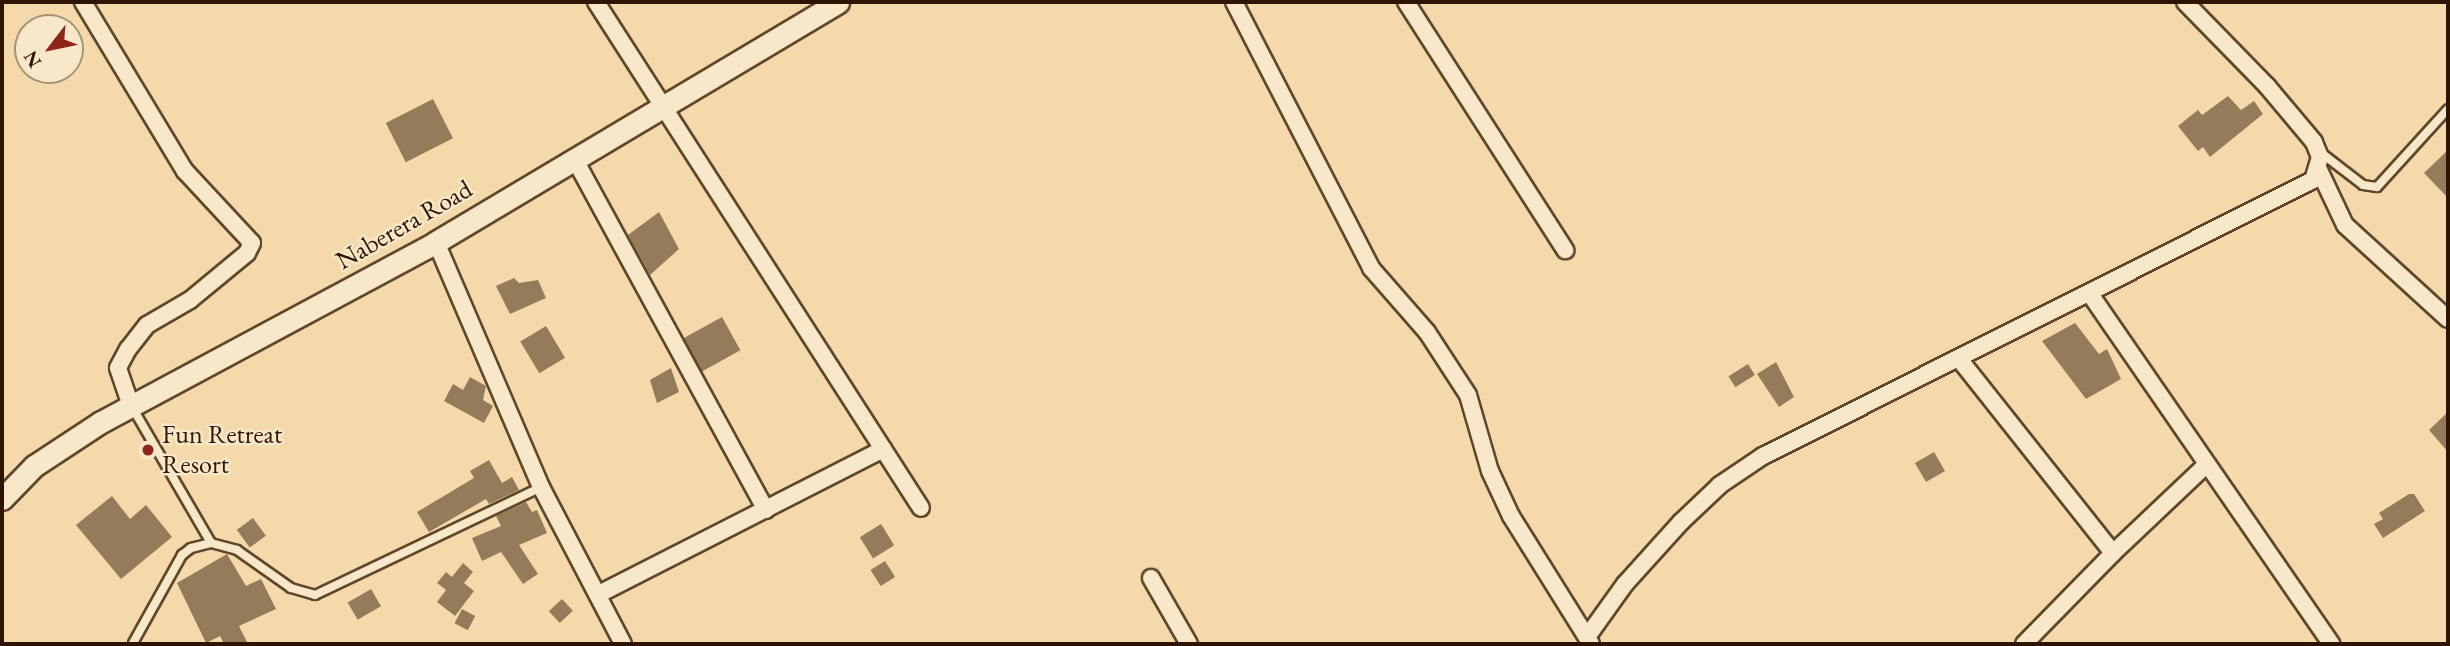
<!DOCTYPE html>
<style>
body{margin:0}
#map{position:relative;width:2450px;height:646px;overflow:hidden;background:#f4daab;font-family:"EB Garamond",serif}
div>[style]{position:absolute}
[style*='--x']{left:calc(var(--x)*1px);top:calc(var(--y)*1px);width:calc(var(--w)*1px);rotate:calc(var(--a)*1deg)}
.building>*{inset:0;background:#957b59;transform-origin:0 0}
.roads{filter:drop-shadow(2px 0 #60462b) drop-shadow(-2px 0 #60462b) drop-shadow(0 2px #60462b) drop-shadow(0 -2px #60462b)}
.service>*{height:8px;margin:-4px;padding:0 4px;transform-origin:4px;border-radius:4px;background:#f8e7c8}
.minor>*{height:16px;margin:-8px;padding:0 8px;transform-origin:8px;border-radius:8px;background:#f8e7c8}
.tertiary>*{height:21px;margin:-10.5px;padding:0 10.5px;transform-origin:10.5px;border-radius:10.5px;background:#f8e7c8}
.dots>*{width:19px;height:19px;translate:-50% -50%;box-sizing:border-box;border:4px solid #f8e7c8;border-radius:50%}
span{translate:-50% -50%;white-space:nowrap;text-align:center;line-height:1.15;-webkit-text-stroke:5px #f8e7c8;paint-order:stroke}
.street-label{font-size:26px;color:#2f1500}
.poi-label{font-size:26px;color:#2f1500}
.left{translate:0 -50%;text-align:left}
.frame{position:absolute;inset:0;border:4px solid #2f1500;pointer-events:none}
.north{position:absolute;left:14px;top:14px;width:70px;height:70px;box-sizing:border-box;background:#f8e7c8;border:2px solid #a89378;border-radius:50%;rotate:238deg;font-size:19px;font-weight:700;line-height:28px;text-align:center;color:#2f1500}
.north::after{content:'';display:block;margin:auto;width:24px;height:32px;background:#8f2418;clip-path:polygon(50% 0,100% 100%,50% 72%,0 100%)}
</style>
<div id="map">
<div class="building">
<i style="clip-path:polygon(2228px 96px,2241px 110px,2254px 101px,2263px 114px,2210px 157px,2203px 147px,2198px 151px,2178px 126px,2198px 110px,2202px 115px)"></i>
<i style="left:433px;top:99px;width:44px;height:53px;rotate:63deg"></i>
<i style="clip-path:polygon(2448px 150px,2448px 198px,2424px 173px)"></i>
<i style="clip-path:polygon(659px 212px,679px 249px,650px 275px,628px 235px)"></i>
<i style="clip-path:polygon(514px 278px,519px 283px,538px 280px,546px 298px,510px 314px,496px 286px)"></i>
<i style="left:722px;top:317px;width:38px;height:44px;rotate:61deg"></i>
<i style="clip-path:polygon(2075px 323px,2099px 354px,2107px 349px,2121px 379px,2086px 399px,2042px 341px)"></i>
<i style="left:546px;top:326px;width:37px;height:30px;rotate:59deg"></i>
<i style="clip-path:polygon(1776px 362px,1794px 397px,1779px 407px,1757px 374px)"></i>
<i style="left:1748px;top:364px;width:13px;height:23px;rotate:58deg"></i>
<i style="clip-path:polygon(671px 368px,679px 392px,657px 403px,650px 380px)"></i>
<i style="clip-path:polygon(470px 377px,486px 386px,483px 400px,493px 406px,484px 423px,444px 401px,453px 384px,463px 390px)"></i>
<i style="clip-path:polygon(2448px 412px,2448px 452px,2429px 430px)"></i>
<i style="left:1934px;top:452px;width:22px;height:22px;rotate:60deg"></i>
<i style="clip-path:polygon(489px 460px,502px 483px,512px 477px,519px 490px,489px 504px,486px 499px,429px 532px,417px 512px,474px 478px,470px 471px)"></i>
<i style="clip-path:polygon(2409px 494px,2414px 494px,2425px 511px,2383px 538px,2374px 524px,2383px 519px,2379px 513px)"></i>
<i style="clip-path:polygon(112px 496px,130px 519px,146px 505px,172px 537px,121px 579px,76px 525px)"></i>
<i style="clip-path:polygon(526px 502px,532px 512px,537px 510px,547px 533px,519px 545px,538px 574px,523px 584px,501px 552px,482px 561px,472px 538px,501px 526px,496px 516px)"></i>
<i style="left:253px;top:518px;width:22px;height:20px;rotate:54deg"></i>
<i style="left:881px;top:524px;width:25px;height:25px;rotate:58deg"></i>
<i style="clip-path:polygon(227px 554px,246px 586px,261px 579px,276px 609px,239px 626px,248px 644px,224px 644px,220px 636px,206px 643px,177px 583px)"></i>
<i style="left:885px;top:561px;width:19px;height:17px;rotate:58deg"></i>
<i style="clip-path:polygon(463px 563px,473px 572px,464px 583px,474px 591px,455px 616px,437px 602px,446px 590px,437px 583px,446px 572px,452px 577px)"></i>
<i style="left:371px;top:589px;width:20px;height:27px;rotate:60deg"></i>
<i style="left:562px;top:599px;width:16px;height:18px;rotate:47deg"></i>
<i style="left:462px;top:609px;width:15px;height:16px;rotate:28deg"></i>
</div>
<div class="roads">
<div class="service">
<i style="--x:2320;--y:152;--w:54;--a:37.5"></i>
<i style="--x:2363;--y:185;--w:14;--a:8"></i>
<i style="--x:2377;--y:187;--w:105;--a:-47.7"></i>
<i style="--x:132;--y:407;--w:157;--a:59.8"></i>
<i style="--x:133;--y:643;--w:101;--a:-60.9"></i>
<i style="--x:182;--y:555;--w:11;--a:-38"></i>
<i style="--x:191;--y:548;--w:21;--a:-14"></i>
<i style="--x:211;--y:543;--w:27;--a:15"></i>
<i style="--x:237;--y:550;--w:66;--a:35.1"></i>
<i style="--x:291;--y:588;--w:25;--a:16"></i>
<i style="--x:315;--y:595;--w:250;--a:-25.5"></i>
</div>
<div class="minor">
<i style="--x:83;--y:2;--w:197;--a:58.9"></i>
<i style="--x:185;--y:171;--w:98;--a:47.1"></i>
<i style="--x:252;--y:243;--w:11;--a:117"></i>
<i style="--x:247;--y:253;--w:74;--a:140.5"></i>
<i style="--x:190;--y:300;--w:50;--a:149.8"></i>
<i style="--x:147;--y:325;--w:31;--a:128"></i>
<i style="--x:128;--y:349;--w:21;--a:118"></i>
<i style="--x:118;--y:368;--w:40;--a:71.1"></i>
<i style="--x:596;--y:2;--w:601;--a:57.29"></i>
<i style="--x:1234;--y:2;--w:299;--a:62.7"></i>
<i style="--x:1371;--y:268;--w:85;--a:48.8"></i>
<i style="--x:1427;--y:332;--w:75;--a:56.9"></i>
<i style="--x:1468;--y:395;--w:79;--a:73.9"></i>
<i style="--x:1490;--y:471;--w:50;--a:65"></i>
<i style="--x:1511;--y:516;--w:151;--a:58"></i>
<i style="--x:1406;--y:2;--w:295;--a:57.3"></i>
<i style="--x:574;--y:158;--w:401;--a:61.4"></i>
<i style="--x:2319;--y:170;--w:61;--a:64.7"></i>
<i style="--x:2345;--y:225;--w:139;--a:42.4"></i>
<i style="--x:436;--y:242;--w:267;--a:66.8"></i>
<i style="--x:541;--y:487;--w:177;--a:62.4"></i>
<i style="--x:2090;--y:294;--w:425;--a:55.4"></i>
<i style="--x:1960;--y:360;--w:246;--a:51.6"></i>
<i style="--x:1151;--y:578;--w:76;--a:60.1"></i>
<i style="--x:599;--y:594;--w:319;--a:-27"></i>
<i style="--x:1587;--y:637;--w:65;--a:-54.4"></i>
<i style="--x:1625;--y:584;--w:84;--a:-47.9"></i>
<i style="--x:1681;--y:522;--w:54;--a:-43.5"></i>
<i style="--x:1720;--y:485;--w:52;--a:-34"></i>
<i style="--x:1763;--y:456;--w:615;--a:-26.65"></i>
<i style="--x:2313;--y:180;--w:24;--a:-73"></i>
<i style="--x:2320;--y:157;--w:16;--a:-112"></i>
<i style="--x:2314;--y:142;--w:73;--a:-130"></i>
<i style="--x:2267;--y:86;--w:117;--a:-134.3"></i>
<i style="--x:2024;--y:644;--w:127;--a:-45.6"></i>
<i style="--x:2113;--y:553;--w:128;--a:-43.4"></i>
</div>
<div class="tertiary">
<i style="--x:2;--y:499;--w:46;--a:-45.9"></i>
<i style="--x:34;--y:466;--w:80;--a:-33.3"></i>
<i style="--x:101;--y:422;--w:380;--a:-28.2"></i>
<i style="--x:436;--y:242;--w:468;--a:-30.8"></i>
</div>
</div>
<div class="dots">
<i style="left:148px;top:450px;background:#8f2418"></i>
</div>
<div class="street-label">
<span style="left:404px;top:225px;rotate:-30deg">Naberera Road</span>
</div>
<div class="poi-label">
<span class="left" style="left:162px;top:450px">Fun Retreat<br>Resort</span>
</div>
<div class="frame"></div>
<div class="north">N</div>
</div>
